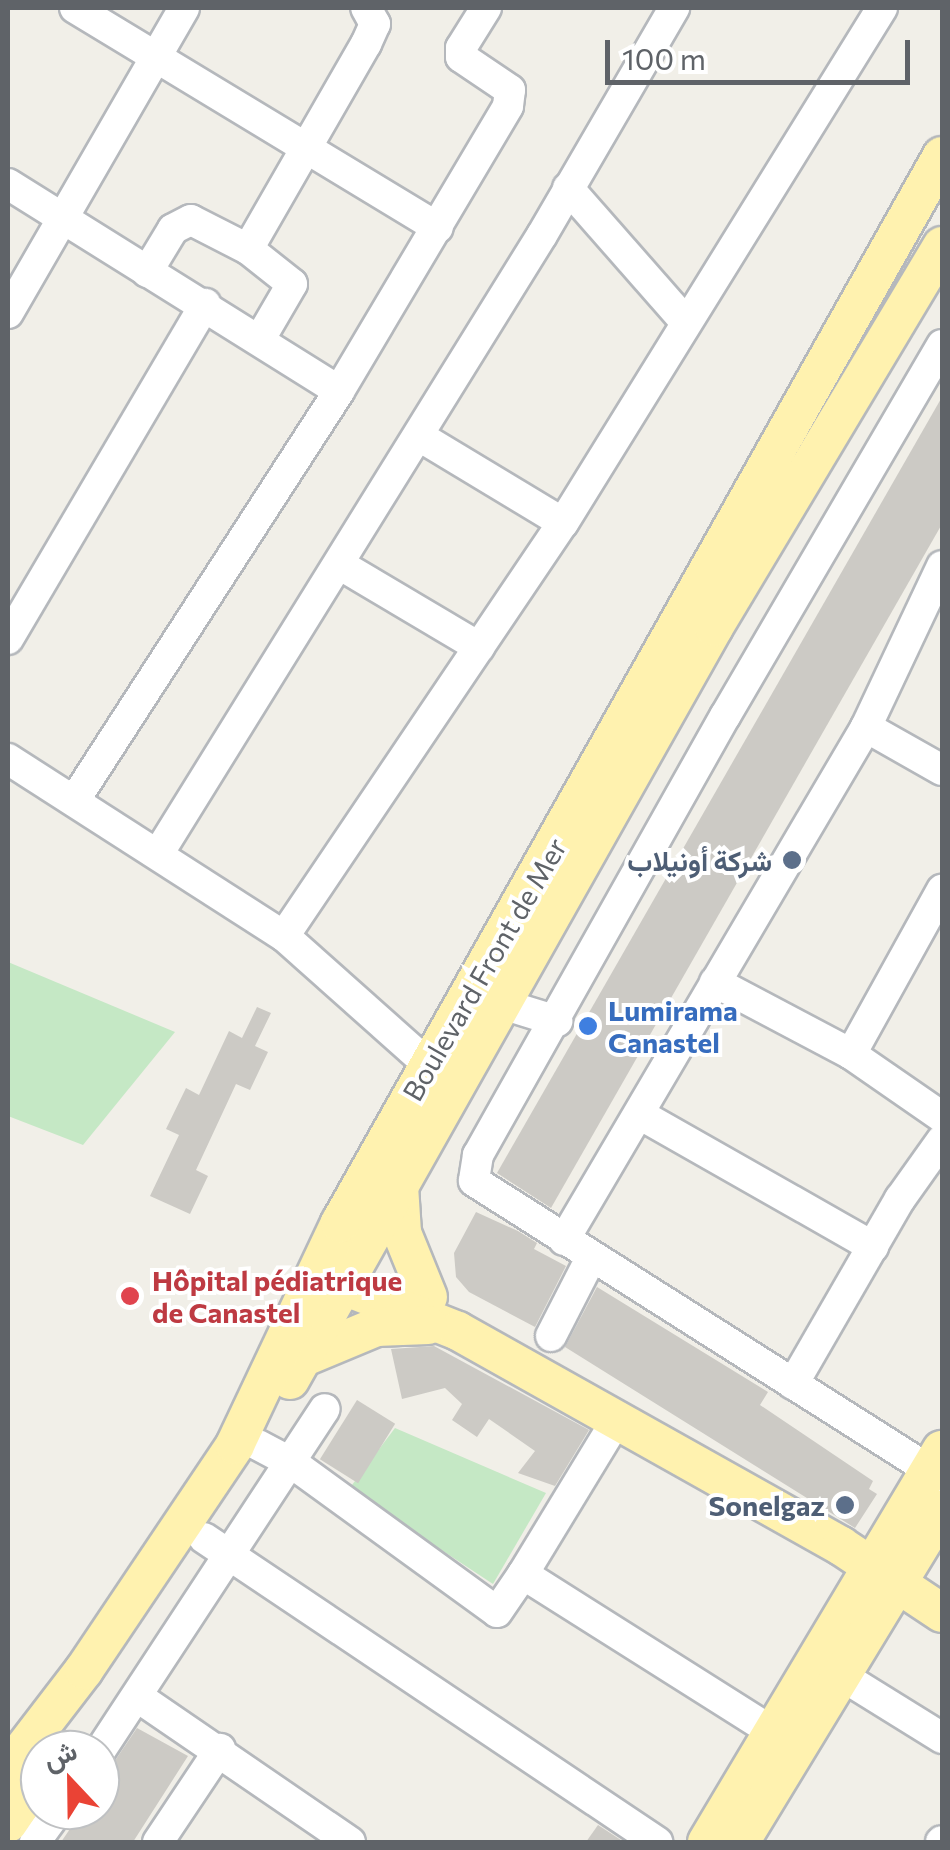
<!DOCTYPE html>
<meta charset="utf-8">
<style>
body{margin:0}
#map{position:relative;width:950px;height:1850px;overflow:hidden;background:#f1efe8;font-family:Commissioner,Vazirmatn,sans-serif}
div>[style]{position:absolute}
[style*='--x']{left:calc(var(--x)*1px);top:calc(var(--y)*1px);width:calc(var(--w)*1px);rotate:calc(var(--a)*1deg)}
.green>*{inset:0;background:#c5e8c5}
.building>*{inset:0;background:#cccac5;transform-origin:0 0}
.roads{filter:drop-shadow(2px 0 #b5b8bc) drop-shadow(-2px 0 #b5b8bc) drop-shadow(0 2px #b5b8bc) drop-shadow(0 -2px #b5b8bc)}
.minor>*{height:30px;margin:-15px;padding:0 15px;transform-origin:15px;border-radius:15px;background:#fff}
.major>*{height:38px;margin:-19px;padding:0 19px;transform-origin:19px;border-radius:19px;background:#fff2af}
.dots>*{width:28px;height:28px;translate:-50% -50%;box-sizing:border-box;border:5px solid #fff;border-radius:50%}
span{translate:-50% -50%;white-space:nowrap;text-align:center;line-height:1.15;-webkit-text-stroke:8px #fff;paint-order:stroke}
.service-label{font-size:28px;color:#4e5e75;font-weight:700}
.right{translate:-100% -50%;text-align:right}
.street-label{font-size:28px;color:#5f6368}
.shop-label{font-size:28px;color:#366cbe;font-weight:700}
.left{translate:0 -50%;text-align:left}
.health-label{font-size:28px;color:#be3a42;font-weight:700}
.frame{position:absolute;inset:0;border:10px solid #5f6368;pointer-events:none}
.north{position:absolute;left:20px;top:1730px;width:100px;height:100px;box-sizing:border-box;background:#fff;border:2px solid #bfc1c3;border-radius:50%;rotate:338deg;font-size:28px;font-weight:700;line-height:40px;text-align:center;color:#5f6368}
.north::after{content:'';display:block;margin:auto;width:35px;height:45px;background:#ea4335;clip-path:polygon(50% 0,100% 100%,50% 72%,0 100%)}
.scale{position:absolute;left:605px;top:40px;width:305px;height:45px;box-sizing:border-box;border:5px solid #5f6368;border-top:0;padding-left:12px;font-size:30px;line-height:35px;white-space:nowrap;color:#5f6368;-webkit-text-stroke:8px #fff;paint-order:stroke}
</style>
<div id="map">
<div class="green">
<i style="clip-path:polygon(8px 962px,175px 1032px,83px 1145px,8px 1116px)"></i>
<i style="clip-path:polygon(395px 1428px,546px 1493px,493px 1584px,349px 1489px)"></i>
</div>
<div class="building">
<i style="clip-path:polygon(942px 397px,942px 524px,551px 1208px,497px 1173px)"></i>
<i style="clip-path:polygon(257px 1007px,271px 1013px,255px 1046px,268px 1052px,250px 1090px,236px 1084px,196px 1170px,208px 1176px,190px 1214px,150px 1196px,179px 1135px,166px 1129px,186px 1088px,199px 1095px,229px 1031px,242px 1038px)"></i>
<i style="clip-path:polygon(476px 1212px,518px 1231px,537px 1243px,534px 1249px,566px 1266px,535px 1327px,469px 1292px,456px 1277px,454px 1253px)"></i>
<i style="clip-path:polygon(597px 1287px,768px 1392px,760px 1405px,873px 1481px,869px 1489px,877px 1494px,855px 1528px,565px 1347px)"></i>
<i style="clip-path:polygon(434px 1346px,589px 1430px,555px 1486px,518px 1473px,535px 1451px,489px 1419px,477px 1437px,452px 1420px,462px 1404px,445px 1388px,402px 1399px,391px 1349px)"></i>
<i style="left:357px;top:1400px;width:45px;height:70px;rotate:32deg"></i>
<i style="clip-path:polygon(137px 1728px,188px 1756px,133px 1842px,61px 1842px,83px 1810px,100px 1810px,100px 1783px)"></i>
<i style="clip-path:polygon(598px 1825px,624px 1842px,586px 1842px)"></i>
</div>
<div class="roads">
<div class="minor">
<i style="--x:75;--y:8;--w:424;--a:31.2"></i>
<i style="--x:8;--y:184;--w:390;--a:32"></i>
<i style="--x:568;--y:188;--w:177;--a:48.7"></i>
<i style="--x:248;--y:249;--w:237;--a:-60.1"></i>
<i style="--x:366;--y:44;--w:22;--a:-66"></i>
<i style="--x:375;--y:24;--w:18;--a:-119"></i>
<i style="--x:147;--y:272;--w:50;--a:-58.8"></i>
<i style="--x:173;--y:229;--w:20;--a:-27"></i>
<i style="--x:191;--y:220;--w:64;--a:27"></i>
<i style="--x:248;--y:249;--w:56;--a:38.5"></i>
<i style="--x:292;--y:284;--w:64;--a:120.2"></i>
<i style="--x:8;--y:313;--w:352;--a:-60"></i>
<i style="--x:942;--y:345;--w:430;--a:120.3"></i>
<i style="--x:725;--y:716;--w:504;--a:119.36"></i>
<i style="--x:478;--y:1155;--w:26;--a:99"></i>
<i style="--x:474;--y:1181;--w:554;--a:32.4"></i>
<i style="--x:419;--y:436;--w:168;--a:31.1"></i>
<i style="--x:339;--y:564;--w:163;--a:30.7"></i>
<i style="--x:8;--y:639;--w:389;--a:-59.5"></i>
<i style="--x:866;--y:727;--w:87;--a:29.5"></i>
<i style="--x:8;--y:759;--w:328;--a:32.7"></i>
<i style="--x:284;--y:936;--w:194;--a:41.7"></i>
<i style="--x:74;--y:801;--w:488;--a:-57.1"></i>
<i style="--x:339;--y:391;--w:331;--a:-59.3"></i>
<i style="--x:508;--y:106;--w:16;--a:-83"></i>
<i style="--x:510;--y:90;--w:59;--a:-146"></i>
<i style="--x:461;--y:57;--w:9;--a:-90"></i>
<i style="--x:461;--y:48;--w:47;--a:-58"></i>
<i style="--x:158;--y:854;--w:728;--a:-58.19"></i>
<i style="--x:542;--y:235;--w:263;--a:-59.8"></i>
<i style="--x:284;--y:936;--w:498;--a:-56"></i>
<i style="--x:563;--y:523;--w:606;--a:-58.23"></i>
<i style="--x:715;--y:982;--w:154;--a:27.9"></i>
<i style="--x:851;--y:1054;--w:111;--a:34.7"></i>
<i style="--x:502;--y:1004;--w:58;--a:17.2"></i>
<i style="--x:851;--y:1054;--w:188;--a:-61"></i>
<i style="--x:641;--y:1115;--w:267;--a:29.6"></i>
<i style="--x:564;--y:1240;--w:595;--a:-59.51"></i>
<i style="--x:866;--y:727;--w:178;--a:-64.7"></i>
<i style="--x:551;--y:1336;--w:88;--a:-62.9"></i>
<i style="--x:793;--y:1384;--w:214;--a:-60"></i>
<i style="--x:900;--y:1199;--w:72;--a:-54.6"></i>
<i style="--x:258;--y:1445;--w:38;--a:28"></i>
<i style="--x:292;--y:1463;--w:253;--a:36"></i>
<i style="--x:497;--y:1612;--w:46;--a:-55.6"></i>
<i style="--x:523;--y:1574;--w:296;--a:32.3"></i>
<i style="--x:204;--y:1538;--w:546;--a:33.86"></i>
<i style="--x:523;--y:1574;--w:179;--a:-58.7"></i>
<i style="--x:842;--y:1676;--w:118;--a:31.8"></i>
<i style="--x:138;--y:1697;--w:257;--a:34.4"></i>
<i style="--x:100;--y:1751;--w:409;--a:-56.7"></i>
<i style="--x:35;--y:1842;--w:39;--a:-54"></i>
<i style="--x:158;--y:1842;--w:112;--a:-56.3"></i>
<i style="--x:941;--y:1842;--w:1;--a:-45"></i>
</div>
<div class="major">
<i style="--x:399;--y:1186;--w:47;--a:86.3"></i>
<i style="--x:402;--y:1233;--w:69;--a:67.9"></i>
<i style="--x:321;--y:1277;--w:147;--a:21.5"></i>
<i style="--x:458;--y:1331;--w:439;--a:29.3"></i>
<i style="--x:841;--y:1546;--w:121;--a:33.6"></i>
<i style="--x:302;--y:1358;--w:80;--a:-22.7"></i>
<i style="--x:376;--y:1327;--w:52;--a:-2.2"></i>
<i style="--x:290;--y:1380;--w:864;--a:-60.62"></i>
<i style="--x:714;--y:627;--w:444;--a:-59.1"></i>
<i style="--x:8;--y:1769;--w:125;--a:-52.5"></i>
<i style="--x:84;--y:1670;--w:271;--a:-56.1"></i>
<i style="--x:235;--y:1445;--w:246;--a:-64.7"></i>
<i style="--x:340;--y:1223;--w:1225;--a:-60.57"></i>
<i style="--x:8;--y:1823;--w:57;--a:-55.8"></i>
<i style="--x:707;--y:1842;--w:457;--a:-59.1"></i>
<i style="--x:740;--y:1842;--w:389;--a:-58.7"></i>
</div>
</div>
<div class="dots">
<i style="left:792px;top:860px;background:#5c6f8a"></i>
<i style="left:588px;top:1026px;background:#3f7fe0"></i>
<i style="left:130px;top:1296px;background:#e0444e"></i>
<i style="left:845px;top:1505px;background:#5c6f8a"></i>
</div>
<div class="service-label">
<span class="right" style="left:772px;top:860px">شركة أونيلاب</span>
<span class="right" style="left:825px;top:1505px">Sonelgaz</span>
</div>
<div class="street-label">
<span style="left:484px;top:969px;rotate:-60deg">Boulevard Front de Mer</span>
</div>
<div class="shop-label">
<span class="left" style="left:608px;top:1026px">Lumirama<br>Canastel</span>
</div>
<div class="health-label">
<span class="left" style="left:152px;top:1296px">Hôpital pédiatrique<br>de Canastel</span>
</div>
<div class="frame"></div>
<div class="north">ش</div>
<div class="scale">100 m</div>
</div>
